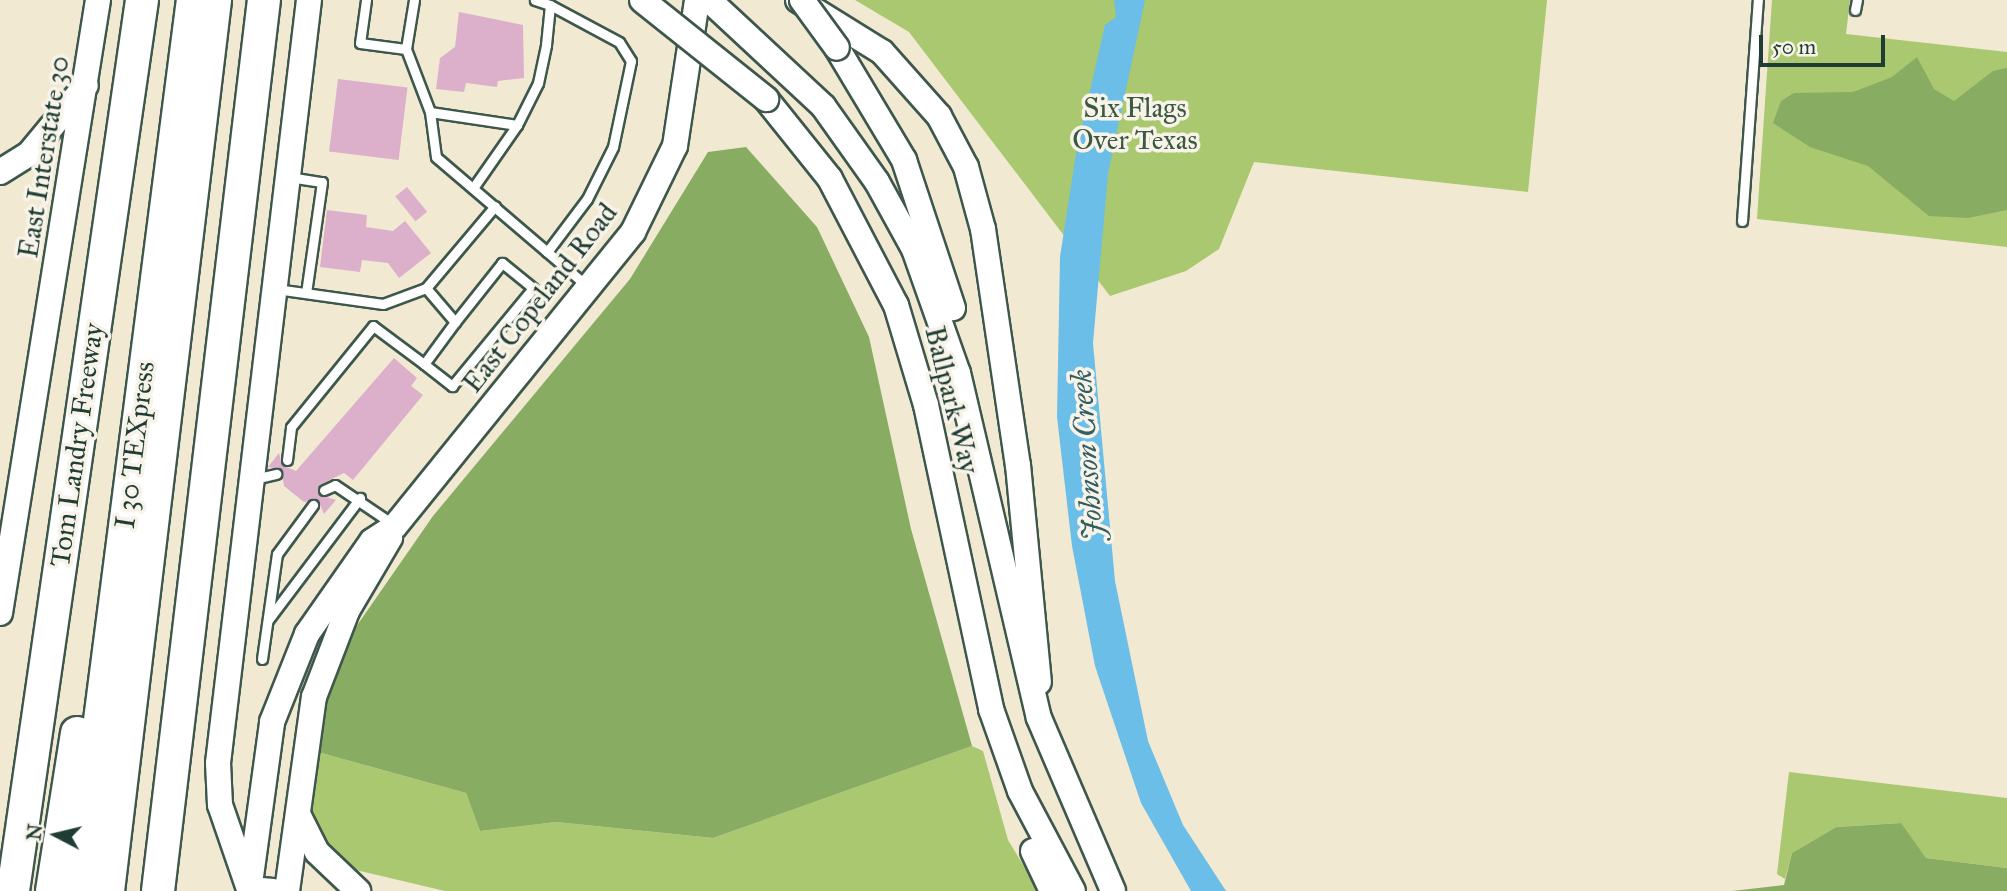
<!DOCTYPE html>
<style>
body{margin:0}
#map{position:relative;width:2007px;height:891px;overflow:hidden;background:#f1e9d2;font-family:"IM FELL Great Primer",serif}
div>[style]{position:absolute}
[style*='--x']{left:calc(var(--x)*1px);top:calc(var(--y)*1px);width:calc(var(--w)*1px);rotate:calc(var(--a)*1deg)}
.green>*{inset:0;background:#aac870}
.forest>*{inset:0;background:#87ac62}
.water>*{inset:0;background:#6bbee7}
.building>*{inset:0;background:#dcb0ca;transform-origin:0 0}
.roads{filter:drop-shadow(2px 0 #3e574c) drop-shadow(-2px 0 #3e574c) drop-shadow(0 2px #3e574c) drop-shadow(0 -2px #3e574c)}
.service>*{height:9px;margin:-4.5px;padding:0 4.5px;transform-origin:4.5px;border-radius:4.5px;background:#fff}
.secondary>*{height:24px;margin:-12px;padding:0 12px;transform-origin:12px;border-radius:12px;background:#fff}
.motorway>*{height:32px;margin:-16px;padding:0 16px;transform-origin:16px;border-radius:16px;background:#fff}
.bridges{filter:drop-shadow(2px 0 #3e574c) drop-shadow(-2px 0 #3e574c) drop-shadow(0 2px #3e574c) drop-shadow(0 -2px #3e574c)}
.secondary-bridge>*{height:24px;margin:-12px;padding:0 12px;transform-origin:12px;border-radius:12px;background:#fff}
span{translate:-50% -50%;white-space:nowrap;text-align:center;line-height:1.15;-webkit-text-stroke:7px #f7f3e8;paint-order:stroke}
.park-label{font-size:28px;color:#3b5940}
.street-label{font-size:28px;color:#1f3d34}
.water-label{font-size:30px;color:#325d61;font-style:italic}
.north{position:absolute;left:21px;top:800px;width:70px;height:70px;-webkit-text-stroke:5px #f7f3e8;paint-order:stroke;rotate:277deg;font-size:19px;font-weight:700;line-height:28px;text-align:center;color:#1f3d34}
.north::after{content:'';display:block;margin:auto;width:24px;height:32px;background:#1f3d34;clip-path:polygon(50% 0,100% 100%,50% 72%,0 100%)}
.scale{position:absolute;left:1759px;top:35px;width:126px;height:32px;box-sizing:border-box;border:4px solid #1f3d34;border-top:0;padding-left:9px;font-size:21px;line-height:24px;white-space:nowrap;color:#1f3d34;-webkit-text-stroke:5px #f7f3e8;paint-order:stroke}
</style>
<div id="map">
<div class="green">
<i style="clip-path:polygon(855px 0,1547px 0,1528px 192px,1254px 162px,1219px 249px,1186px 271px,1110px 296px,909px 32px)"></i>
<i style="clip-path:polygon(1772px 0,1850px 0,1846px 34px,2007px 52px,2007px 247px,1757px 219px)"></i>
<i style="clip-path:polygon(972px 746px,983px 751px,1008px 840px,1039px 891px,445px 891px,343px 867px,315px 830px,312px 808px,314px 751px,466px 793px,480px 831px,556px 822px,713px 838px)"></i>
<i style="clip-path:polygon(1789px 772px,2007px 798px,2007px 868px,1926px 858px,1900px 823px,1836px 827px,1792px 853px,1785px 879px,1777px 874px)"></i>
</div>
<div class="forest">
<i style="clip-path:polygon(1917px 57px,1934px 89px,1954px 101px,1993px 71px,2007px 68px,2007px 210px,1968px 218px,1929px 216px,1868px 166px,1810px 147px,1773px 123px,1781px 101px,1794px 93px,1853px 92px,1892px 77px)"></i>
<i style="clip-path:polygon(746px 147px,817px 227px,869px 337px,911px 529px,972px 746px,713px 838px,556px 822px,480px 831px,466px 793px,314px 751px,342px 647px,433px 516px,630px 279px,708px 152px)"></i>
<i style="clip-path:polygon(1901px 823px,1926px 858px,2007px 868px,2007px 891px,1732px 891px,1784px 885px,1792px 853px,1836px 827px)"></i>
</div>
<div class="water">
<i style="clip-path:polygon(1114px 0,1145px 0,1108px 174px,1093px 343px,1115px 581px,1148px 741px,1183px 825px,1226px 891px,1191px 891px,1141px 803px,1095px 666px,1072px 546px,1057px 417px,1060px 257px,1077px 147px,1105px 25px,1116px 17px)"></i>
</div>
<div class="building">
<i style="clip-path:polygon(459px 12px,523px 25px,524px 78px,498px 81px,497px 87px,466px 83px,464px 92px,436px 89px,440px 58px,455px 47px)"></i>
<i style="left:338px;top:79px;width:70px;height:73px;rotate:7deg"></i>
<i style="left:407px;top:187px;width:32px;height:15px;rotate:51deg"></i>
<i style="clip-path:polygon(327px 210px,367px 215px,366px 227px,393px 231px,405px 221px,431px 253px,399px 278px,388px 263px,362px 260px,360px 272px,320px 267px)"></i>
<i style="clip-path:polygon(394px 358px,417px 378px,411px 386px,423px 395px,353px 480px,344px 473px,319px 485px,319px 495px,336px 500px,324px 514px,318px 500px,304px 502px,284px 486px,281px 469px,268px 467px,279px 453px,282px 465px,296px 471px)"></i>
</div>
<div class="roads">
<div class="service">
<i style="--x:366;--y:0;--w:43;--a:97.9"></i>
<i style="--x:360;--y:43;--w:46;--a:7.4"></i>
<i style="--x:414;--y:0;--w:50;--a:99.3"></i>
<i style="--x:406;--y:49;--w:67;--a:69.1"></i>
<i style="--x:430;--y:112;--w:45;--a:82.4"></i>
<i style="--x:436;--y:157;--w:200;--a:40.5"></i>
<i style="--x:1855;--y:10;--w:10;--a:-79"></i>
<i style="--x:430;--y:112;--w:88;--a:8.5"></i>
<i style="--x:517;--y:125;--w:77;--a:124.9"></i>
<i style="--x:517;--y:125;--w:47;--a:-63.4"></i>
<i style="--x:538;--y:83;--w:39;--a:-78"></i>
<i style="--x:546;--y:45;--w:40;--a:-84.3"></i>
<i style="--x:550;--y:5;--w:16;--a:-162"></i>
<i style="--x:289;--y:177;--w:33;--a:9"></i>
<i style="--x:322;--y:182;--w:112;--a:98.2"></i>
<i style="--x:1742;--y:221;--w:222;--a:-85.9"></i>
<i style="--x:547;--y:252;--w:66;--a:-53"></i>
<i style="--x:587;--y:199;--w:58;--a:-63.4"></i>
<i style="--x:613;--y:147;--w:88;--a:-78.2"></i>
<i style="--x:631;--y:61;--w:22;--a:-122"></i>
<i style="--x:619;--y:42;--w:78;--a:-151.8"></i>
<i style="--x:426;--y:288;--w:45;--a:49.5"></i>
<i style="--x:455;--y:322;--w:52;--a:126.4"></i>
<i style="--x:424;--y:364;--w:36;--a:38"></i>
<i style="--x:452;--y:386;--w:127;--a:-50.4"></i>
<i style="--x:533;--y:288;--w:40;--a:-141"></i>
<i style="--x:502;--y:263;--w:75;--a:128.5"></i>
<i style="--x:276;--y:289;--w:108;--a:8"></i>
<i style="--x:383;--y:304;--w:46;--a:-20.4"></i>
<i style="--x:426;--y:288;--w:107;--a:-49.9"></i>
<i style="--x:287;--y:460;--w:33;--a:-83"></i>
<i style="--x:291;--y:427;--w:130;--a:-50.9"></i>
<i style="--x:373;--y:326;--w:64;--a:36.7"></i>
<i style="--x:254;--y:479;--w:23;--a:-13"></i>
<i style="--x:324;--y:490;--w:12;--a:-24"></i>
<i style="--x:335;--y:485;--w:71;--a:34.1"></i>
<i style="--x:268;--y:620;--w:153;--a:-53"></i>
<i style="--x:262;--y:659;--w:106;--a:-81.9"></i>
<i style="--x:277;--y:554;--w:61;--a:-53.7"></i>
</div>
<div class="secondary">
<i style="--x:709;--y:0;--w:156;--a:42.9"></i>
<i style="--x:823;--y:106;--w:93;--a:54.6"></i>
<i style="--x:877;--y:182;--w:77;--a:61.1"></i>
<i style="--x:914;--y:249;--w:132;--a:70.5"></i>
<i style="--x:958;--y:373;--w:354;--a:76.8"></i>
<i style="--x:1039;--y:718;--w:188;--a:66.8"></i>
<i style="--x:798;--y:0;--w:99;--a:31.8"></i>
<i style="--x:882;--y:52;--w:86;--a:48.3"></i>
<i style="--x:939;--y:116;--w:58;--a:62.1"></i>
<i style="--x:966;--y:167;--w:64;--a:74.7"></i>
<i style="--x:983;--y:229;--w:239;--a:81.6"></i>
<i style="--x:1018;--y:465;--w:218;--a:84.5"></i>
<i style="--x:837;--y:48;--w:131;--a:59.1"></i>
<i style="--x:904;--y:160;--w:156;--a:71.7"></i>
<i style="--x:766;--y:99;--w:102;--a:51.3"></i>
<i style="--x:830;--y:179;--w:142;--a:62.4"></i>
<i style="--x:896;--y:305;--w:104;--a:73.3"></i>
<i style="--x:926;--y:405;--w:311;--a:77.9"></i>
<i style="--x:991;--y:709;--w:87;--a:70.5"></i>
<i style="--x:1020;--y:791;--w:113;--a:62.1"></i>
<i style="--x:0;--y:172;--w:34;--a:-32"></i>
<i style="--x:29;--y:154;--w:89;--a:-50.4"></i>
<i style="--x:0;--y:613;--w:621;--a:-80.92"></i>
<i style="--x:298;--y:814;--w:42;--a:63.4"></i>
<i style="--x:317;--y:852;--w:57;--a:43.6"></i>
<i style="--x:1033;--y:851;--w:44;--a:64.6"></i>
<i style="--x:249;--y:891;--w:171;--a:-82.2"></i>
<i style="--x:272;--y:722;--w:95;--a:-68.3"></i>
<i style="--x:307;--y:634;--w:113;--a:-55"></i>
<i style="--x:372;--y:541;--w:27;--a:-33"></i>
<i style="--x:395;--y:526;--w:378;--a:-51"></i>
<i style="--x:633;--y:232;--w:96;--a:-64"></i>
<i style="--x:675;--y:146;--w:148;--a:-81.4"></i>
<i style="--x:273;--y:891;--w:24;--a:-175"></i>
<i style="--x:249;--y:889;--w:89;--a:-109"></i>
<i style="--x:220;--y:805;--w:42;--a:-92.7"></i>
<i style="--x:218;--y:763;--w:768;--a:-83.2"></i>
<i style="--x:287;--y:891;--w:196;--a:-82.1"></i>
<i style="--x:314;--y:697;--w:92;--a:-69"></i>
<i style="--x:347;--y:611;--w:85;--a:-59.5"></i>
</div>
<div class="motorway">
<i style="--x:13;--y:891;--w:900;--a:-81.76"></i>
<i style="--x:52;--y:891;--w:160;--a:-81"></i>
<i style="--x:78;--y:891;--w:898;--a:-82.65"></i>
<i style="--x:108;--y:891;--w:897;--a:-83.15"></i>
<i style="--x:158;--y:891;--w:897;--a:-83.22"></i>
</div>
</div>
<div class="bridges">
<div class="secondary-bridge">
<i style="--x:642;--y:0;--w:159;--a:38.6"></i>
<i style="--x:802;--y:0;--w:59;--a:53.9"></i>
</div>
</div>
<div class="park-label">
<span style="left:1135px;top:124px">Six Flags<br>Over Texas</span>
</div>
<div class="street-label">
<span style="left:44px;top:157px;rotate:-81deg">East Interstate 30</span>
<span style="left:540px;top:298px;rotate:-52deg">East Copeland Road</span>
<span style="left:952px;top:400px;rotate:76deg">Ballpark Way</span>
<span style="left:77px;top:445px;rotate:-82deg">Tom Landry Freeway</span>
<span style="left:135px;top:445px;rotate:-83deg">I 30 TEXpress</span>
</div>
<div class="water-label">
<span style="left:1087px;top:455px;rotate:-94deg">Johnson Creek</span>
</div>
<div class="north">N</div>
<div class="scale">50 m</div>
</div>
